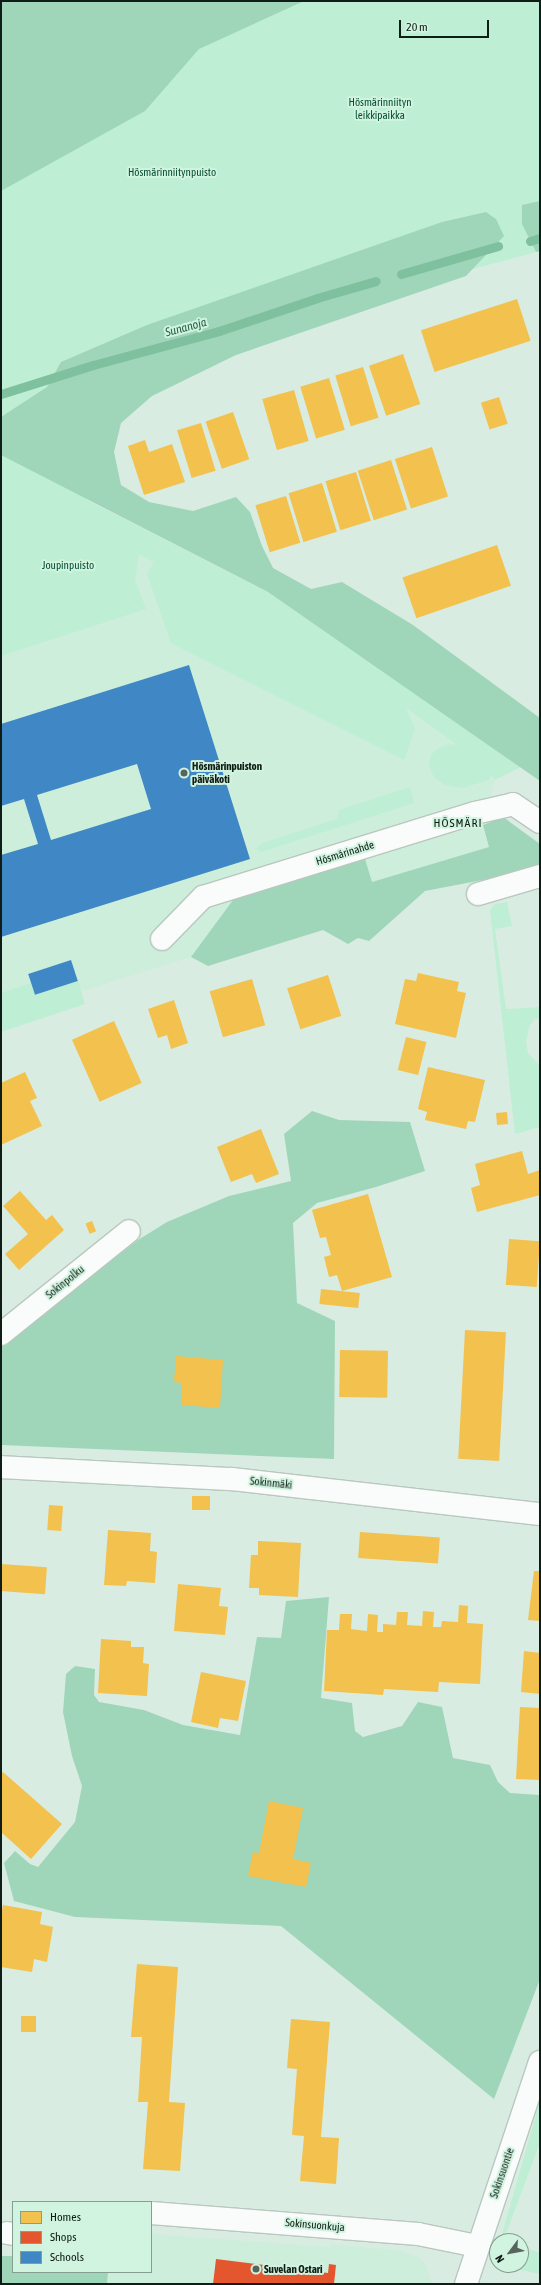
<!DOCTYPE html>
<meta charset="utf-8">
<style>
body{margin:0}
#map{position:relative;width:541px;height:2285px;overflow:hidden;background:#d9ece1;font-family:"Asap Condensed",sans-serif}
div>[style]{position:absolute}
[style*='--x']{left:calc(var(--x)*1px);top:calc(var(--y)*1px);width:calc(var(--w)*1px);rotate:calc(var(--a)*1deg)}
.built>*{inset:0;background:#cdeedb}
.green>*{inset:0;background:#beeed3}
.forest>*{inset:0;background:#9fd6b9}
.homes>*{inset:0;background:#f2c14e;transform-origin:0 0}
.shops>*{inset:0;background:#e4572e}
.schools>*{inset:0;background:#3f88c5;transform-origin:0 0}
.stream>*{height:9px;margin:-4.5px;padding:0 4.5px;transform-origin:4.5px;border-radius:4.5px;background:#7fc09e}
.roads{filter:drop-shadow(1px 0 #b9c7bf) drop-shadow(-1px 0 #b9c7bf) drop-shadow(0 1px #b9c7bf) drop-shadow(0 -1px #b9c7bf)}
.minor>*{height:22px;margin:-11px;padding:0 11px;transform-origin:11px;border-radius:11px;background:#f9fcfa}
.dots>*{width:11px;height:11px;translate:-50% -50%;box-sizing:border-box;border:2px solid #d1f4e0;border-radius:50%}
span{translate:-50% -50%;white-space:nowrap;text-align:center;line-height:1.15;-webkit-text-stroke:4px #d1f4e0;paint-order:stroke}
.park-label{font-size:11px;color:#074d31}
.poi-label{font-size:11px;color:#101d16;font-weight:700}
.left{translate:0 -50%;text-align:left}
.street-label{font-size:11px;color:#101d16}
.water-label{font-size:12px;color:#236143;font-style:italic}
.neighbourhood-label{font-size:12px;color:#101d16;letter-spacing:1px}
.frame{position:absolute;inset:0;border:2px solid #101d16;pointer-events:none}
.legend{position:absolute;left:12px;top:2201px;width:140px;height:72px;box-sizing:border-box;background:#d1f4e0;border:1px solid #849e8f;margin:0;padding:5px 7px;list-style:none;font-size:12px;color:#101d16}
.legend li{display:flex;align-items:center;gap:8px;height:20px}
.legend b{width:20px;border:1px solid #849e8f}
.north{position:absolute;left:489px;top:2233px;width:40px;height:40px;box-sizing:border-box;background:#d1f4e0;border:1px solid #849e8f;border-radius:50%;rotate:238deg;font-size:11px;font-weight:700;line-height:16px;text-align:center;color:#101d16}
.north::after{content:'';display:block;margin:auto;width:14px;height:18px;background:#56655d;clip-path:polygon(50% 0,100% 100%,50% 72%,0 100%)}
.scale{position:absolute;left:399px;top:20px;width:90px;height:18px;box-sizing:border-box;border:2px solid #101d16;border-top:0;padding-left:5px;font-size:12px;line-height:14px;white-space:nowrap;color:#101d16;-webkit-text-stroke:3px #d1f4e0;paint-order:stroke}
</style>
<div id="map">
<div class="built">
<i style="clip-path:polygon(138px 553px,405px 708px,458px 746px,495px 780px,483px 825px,489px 847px,372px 882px,365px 859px,233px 900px,191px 957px,1px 1017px,1px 656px,146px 609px,135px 580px)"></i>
<i style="clip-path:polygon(151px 2234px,331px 2247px,331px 2244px,396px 2250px,419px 2257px,426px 2264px,432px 2284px,107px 2284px,108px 2272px,151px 2272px)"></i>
</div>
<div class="green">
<i style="clip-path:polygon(1px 1px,540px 1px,540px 251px,62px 379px,87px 500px,268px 592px,521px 767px,495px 780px,491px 775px,489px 780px,462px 788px,445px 785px,434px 777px,429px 766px,431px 755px,437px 749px,448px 744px,457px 745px,406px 708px,415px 729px,404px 760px,171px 643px,147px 574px,154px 562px,139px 554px,135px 580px,146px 609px,1px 656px)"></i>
<i style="clip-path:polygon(410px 787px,414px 803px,261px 852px,256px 849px,262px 843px,337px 819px,339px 810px)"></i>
<i style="clip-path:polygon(507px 902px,512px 926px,495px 929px,506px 1009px,540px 1007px,540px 1018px,535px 1019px,530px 1025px,526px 1041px,528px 1053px,538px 1064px,540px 1064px,540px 1127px,515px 1134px,490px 910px,495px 904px)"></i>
<i style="clip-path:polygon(78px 981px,85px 1004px,1px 1032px,1px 993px,31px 983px,35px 994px)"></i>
<i style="clip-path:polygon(540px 2101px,540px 2143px,504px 2239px,508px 2241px,500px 2241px)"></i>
<i style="clip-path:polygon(521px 2246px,540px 2253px,540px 2274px,499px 2265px,521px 2265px)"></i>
</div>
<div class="forest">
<i style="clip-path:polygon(1px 1px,304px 1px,199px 49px,145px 111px,1px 191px)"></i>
<i style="clip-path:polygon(540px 201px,540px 251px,536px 252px,522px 224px,522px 205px)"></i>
<i style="clip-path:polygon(486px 212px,496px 219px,504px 236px,466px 276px,236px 355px,152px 396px,121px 423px,114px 452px,121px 485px,149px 502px,193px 511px,236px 497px,250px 512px,262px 546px,273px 568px,311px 589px,342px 582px,413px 625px,540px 718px,540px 781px,268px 592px,1px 455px,1px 417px,47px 387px,61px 362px,147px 325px,442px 222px)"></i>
<i style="clip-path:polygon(498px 817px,503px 817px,540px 844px,540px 864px,524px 872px,425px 891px,369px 941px,358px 938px,348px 944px,323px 930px,208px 966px,191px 957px,233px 900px,365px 859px,372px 882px,489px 847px,483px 825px,496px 820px)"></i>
<i style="clip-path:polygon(312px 1111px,339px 1120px,410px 1122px,425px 1171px,376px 1187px,317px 1203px,293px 1223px,297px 1303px,335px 1321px,334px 1459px,1px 1445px,1px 1346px,138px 1240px,167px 1222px,229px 1196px,291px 1181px,284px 1134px)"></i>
<i style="clip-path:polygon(329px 1597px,321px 1698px,352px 1703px,355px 1731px,363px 1737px,402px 1726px,418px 1702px,442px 1707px,453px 1758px,490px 1765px,498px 1782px,510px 1793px,540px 1795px,540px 1979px,494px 2099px,281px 1926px,75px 1917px,14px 1901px,4px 1863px,15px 1851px,30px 1864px,38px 1867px,75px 1822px,82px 1786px,72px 1756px,63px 1712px,66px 1674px,75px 1666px,95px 1669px,94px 1695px,99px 1702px,144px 1710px,183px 1725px,240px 1735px,257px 1637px,281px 1638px,286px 1601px)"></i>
<i style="clip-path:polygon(1px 2256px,13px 2256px,13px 2272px,108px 2272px,107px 2284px,1px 2284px)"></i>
</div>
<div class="homes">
<i style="left:517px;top:299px;width:44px;height:101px;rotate:72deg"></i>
<i style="left:403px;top:354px;width:53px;height:36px;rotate:71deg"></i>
<i style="left:363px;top:367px;width:53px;height:29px;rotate:73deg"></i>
<i style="left:329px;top:378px;width:54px;height:30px;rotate:73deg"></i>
<i style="left:294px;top:390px;width:53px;height:33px;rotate:74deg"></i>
<i style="left:499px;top:397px;width:28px;height:19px;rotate:72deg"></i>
<i style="left:233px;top:412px;width:50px;height:29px;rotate:71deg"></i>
<i style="left:201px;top:423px;width:50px;height:25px;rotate:73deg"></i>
<i style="clip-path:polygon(145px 440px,149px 452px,172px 444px,185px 482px,144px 495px,128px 446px)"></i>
<i style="left:432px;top:447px;width:52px;height:39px;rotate:72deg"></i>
<i style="left:391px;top:460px;width:52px;height:35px;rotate:72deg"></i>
<i style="left:356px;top:472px;width:51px;height:32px;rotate:73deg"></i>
<i style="left:322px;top:483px;width:51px;height:35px;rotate:73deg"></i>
<i style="left:286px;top:496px;width:49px;height:32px;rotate:73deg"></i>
<i style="left:497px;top:545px;width:43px;height:100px;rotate:71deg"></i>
<i style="clip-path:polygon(418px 973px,459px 982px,457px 991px,466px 993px,456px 1038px,395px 1024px,405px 979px,416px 981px)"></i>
<i style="left:328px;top:975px;width:43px;height:43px;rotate:72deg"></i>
<i style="left:252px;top:979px;width:48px;height:44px;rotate:74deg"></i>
<i style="clip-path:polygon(174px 1000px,188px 1043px,171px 1049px,167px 1035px,158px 1038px,148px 1009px)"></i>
<i style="left:114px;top:1021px;width:68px;height:46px;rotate:66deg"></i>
<i style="left:406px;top:1037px;width:21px;height:34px;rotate:14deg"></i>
<i style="clip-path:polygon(428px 1067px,485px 1080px,475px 1122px,468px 1121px,466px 1129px,425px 1120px,427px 1112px,418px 1109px)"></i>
<i style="clip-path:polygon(25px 1072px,37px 1098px,30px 1101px,42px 1126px,1px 1145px,1px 1083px)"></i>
<i style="left:507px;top:1112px;width:12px;height:11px;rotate:85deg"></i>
<i style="clip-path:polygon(261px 1129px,279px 1174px,256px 1183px,252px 1174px,231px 1182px,217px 1147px)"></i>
<i style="clip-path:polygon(522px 1151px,528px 1174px,540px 1170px,540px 1195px,477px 1212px,471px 1188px,480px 1185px,475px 1164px)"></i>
<i style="clip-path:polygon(20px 1191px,46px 1220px,52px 1215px,64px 1230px,19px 1270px,5px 1254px,28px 1234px,3px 1206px)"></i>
<i style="clip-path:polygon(368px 1194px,392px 1277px,342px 1291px,337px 1275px,329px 1277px,324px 1257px,331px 1255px,326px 1237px,320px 1238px,312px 1210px)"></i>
<i style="left:92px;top:1221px;width:11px;height:7px;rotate:68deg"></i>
<i style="left:509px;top:1239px;width:31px;height:46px;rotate:4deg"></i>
<i style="left:321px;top:1289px;width:39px;height:15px;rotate:6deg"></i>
<i style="left:465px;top:1330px;width:41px;height:129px;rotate:3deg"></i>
<i style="left:340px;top:1350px;width:48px;height:47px;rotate:1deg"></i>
<i style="clip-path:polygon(176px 1356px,223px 1360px,220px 1408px,181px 1405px,182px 1383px,174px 1382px)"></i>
<i style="left:192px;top:1496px;width:18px;height:14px"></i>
<i style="left:49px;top:1505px;width:14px;height:25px;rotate:4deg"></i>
<i style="clip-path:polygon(108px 1530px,151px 1533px,150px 1551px,157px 1552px,155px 1583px,127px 1581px,126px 1586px,104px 1585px)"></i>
<i style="left:360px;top:1532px;width:80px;height:26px;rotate:4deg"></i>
<i style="clip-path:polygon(258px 1541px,301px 1543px,298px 1597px,259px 1595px,259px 1588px,249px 1588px,251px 1555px,258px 1555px)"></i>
<i style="left:1px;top:1564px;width:46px;height:27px;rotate:4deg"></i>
<i style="clip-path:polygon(534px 1571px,540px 1571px,540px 1621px,528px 1620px)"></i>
<i style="clip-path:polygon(178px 1584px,221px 1588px,219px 1606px,228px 1607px,225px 1635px,174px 1631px)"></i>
<i style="clip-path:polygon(459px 1605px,468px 1606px,467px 1623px,483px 1624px,480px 1684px,439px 1682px,438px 1692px,384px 1689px,383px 1695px,324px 1691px,327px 1630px,339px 1630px,340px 1614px,352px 1614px,351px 1629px,367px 1631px,368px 1614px,378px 1615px,377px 1632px,383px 1632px,383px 1624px,396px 1625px,397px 1612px,408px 1612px,407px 1625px,422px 1626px,423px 1611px,434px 1612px,433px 1627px,441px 1627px,442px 1621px,458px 1622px)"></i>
<i style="clip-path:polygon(101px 1639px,131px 1641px,131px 1647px,144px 1647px,143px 1663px,149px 1664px,147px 1696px,98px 1693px)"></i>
<i style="clip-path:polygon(524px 1651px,540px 1653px,540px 1694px,521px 1692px)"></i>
<i style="clip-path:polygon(201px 1672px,246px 1681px,238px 1721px,220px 1718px,218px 1728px,191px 1722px)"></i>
<i style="clip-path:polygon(520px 1707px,540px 1708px,540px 1780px,516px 1779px)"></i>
<i style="clip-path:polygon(3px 1772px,62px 1824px,31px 1859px,1px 1832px,1px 1774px)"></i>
<i style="clip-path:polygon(269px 1801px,303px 1808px,293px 1859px,311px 1863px,306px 1887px,248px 1876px,253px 1852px,259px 1853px)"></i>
<i style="clip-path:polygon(3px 1905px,42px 1912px,40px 1924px,53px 1927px,47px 1962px,34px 1959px,32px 1972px,1px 1967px,1px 1915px)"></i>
<i style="clip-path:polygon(137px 1964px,178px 1967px,169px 2102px,185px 2103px,180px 2171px,143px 2169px,148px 2102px,138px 2102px,142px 2037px,131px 2037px)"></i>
<i style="left:21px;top:2016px;width:15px;height:16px"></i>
<i style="clip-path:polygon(291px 2019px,330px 2022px,321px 2137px,339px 2138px,336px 2184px,300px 2181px,304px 2136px,292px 2135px,297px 2069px,287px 2068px)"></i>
</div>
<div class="shops">
<i style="clip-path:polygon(216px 2259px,328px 2273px,329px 2264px,336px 2265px,334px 2284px,213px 2284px)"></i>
</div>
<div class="schools">
<i style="clip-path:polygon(evenodd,189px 665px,250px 859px,1px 937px,1px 855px,38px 844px,24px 799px,1px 806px,1px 724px,189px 665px,137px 764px,151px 809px,51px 840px,37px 795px,137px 764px)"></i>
<i style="left:71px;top:960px;width:22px;height:45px;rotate:72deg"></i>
</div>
<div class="stream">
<i style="--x:530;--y:241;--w:10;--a:-17"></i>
<i style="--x:401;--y:274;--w:101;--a:-16.1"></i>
<i style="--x:1;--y:394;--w:96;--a:-17.5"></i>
<i style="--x:93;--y:365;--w:131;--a:-15.1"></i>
<i style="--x:219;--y:331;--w:103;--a:-18.6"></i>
<i style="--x:317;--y:298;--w:61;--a:-16.1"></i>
</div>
<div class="roads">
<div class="minor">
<i style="--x:478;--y:894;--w:65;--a:-16.2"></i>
<i style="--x:162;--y:939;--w:59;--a:-45.7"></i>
<i style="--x:203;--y:897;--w:285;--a:-17.2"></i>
<i style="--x:475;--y:813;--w:39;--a:-13"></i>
<i style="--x:513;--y:804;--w:32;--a:34"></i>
<i style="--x:1;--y:1334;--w:164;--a:-38.8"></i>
<i style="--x:1;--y:1467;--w:231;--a:3"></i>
<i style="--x:232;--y:1479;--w:310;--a:6.5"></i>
<i style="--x:151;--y:2213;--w:268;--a:4.5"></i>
<i style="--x:418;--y:2234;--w:60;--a:11.5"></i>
<i style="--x:7;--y:2233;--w:6;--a:9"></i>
<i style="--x:466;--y:2284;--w:234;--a:-71.6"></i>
</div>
</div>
<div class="dots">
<i style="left:184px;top:773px;background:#56655d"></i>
<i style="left:256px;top:2269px;background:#56655d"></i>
</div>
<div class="park-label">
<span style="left:380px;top:109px">Hösmärinniityn<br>leikkipaikka</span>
<span style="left:172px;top:172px">Hösmärinniitynpuisto</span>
<span style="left:68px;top:565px">Joupinpuisto</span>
</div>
<div class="poi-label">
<span class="left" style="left:192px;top:773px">Hösmärinpuiston<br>päiväkoti</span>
<span class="left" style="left:264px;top:2269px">Suvelan Ostari</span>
</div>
<div class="street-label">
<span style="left:345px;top:853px;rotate:-17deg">Hösmärinahde</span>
<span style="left:65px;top:1282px;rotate:-39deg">Sokinpolku</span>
<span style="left:271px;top:1483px;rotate:6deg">Sokinmäki</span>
<span style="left:502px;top:2173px;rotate:-71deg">Sokinsuontie</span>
<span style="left:315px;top:2225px;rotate:5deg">Sokinsuonkuja</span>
</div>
<div class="water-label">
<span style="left:186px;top:328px;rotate:-15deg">Sunanoja</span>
</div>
<div class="neighbourhood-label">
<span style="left:458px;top:824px">HÖSMÄRI</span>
</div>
<div class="frame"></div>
<ul class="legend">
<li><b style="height:11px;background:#f2c14e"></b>Homes</li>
<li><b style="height:11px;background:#e4572e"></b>Shops</li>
<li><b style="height:11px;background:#3f88c5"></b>Schools</li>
</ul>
<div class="north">N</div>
<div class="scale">20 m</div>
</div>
